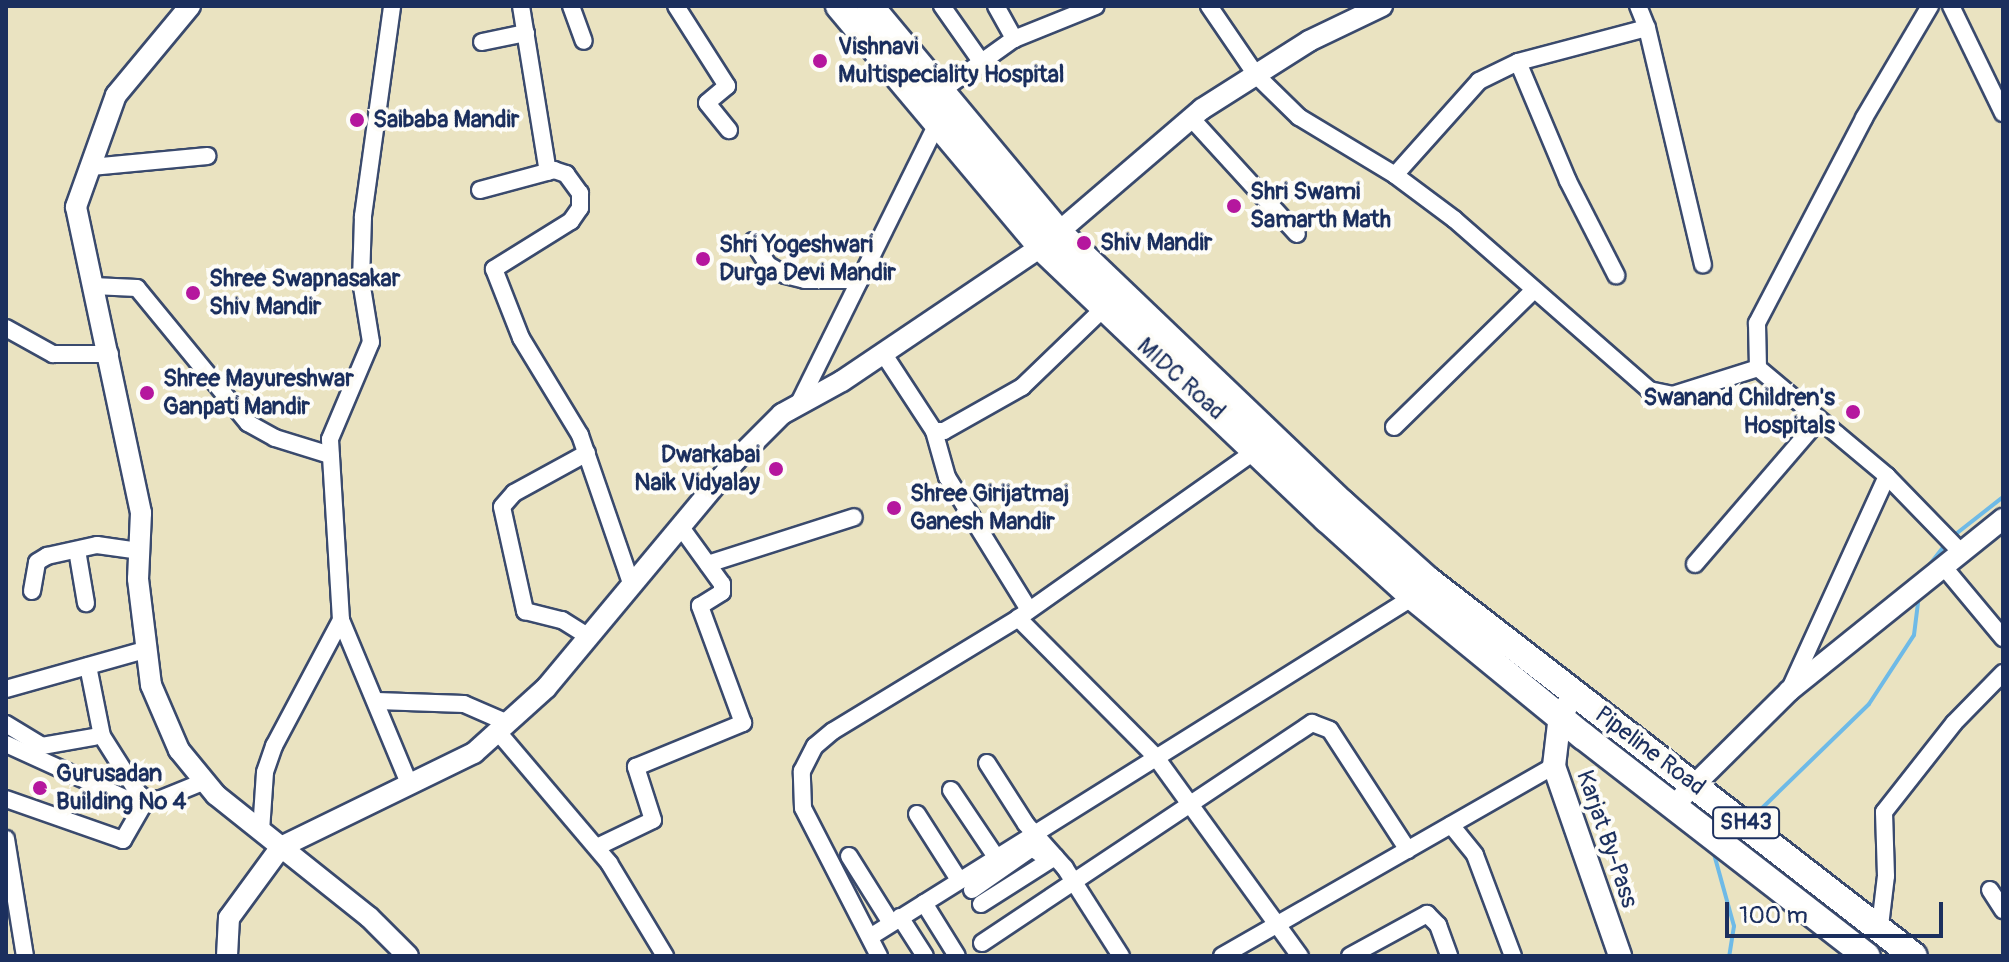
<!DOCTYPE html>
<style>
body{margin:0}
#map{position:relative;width:2009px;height:962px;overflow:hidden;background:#eae3c1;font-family:Pangolin,sans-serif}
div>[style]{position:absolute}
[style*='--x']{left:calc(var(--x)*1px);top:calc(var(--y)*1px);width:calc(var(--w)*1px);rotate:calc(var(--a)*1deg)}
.stream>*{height:4px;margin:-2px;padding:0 2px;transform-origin:2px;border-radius:2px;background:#6ebae7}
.roads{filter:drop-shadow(2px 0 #3a4a6d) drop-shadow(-2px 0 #3a4a6d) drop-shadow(0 2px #3a4a6d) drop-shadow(0 -2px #3a4a6d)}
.minor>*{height:16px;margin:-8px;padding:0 8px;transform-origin:8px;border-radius:8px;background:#fff}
.tertiary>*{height:20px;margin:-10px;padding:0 10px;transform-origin:10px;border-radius:10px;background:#fff}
.secondary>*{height:22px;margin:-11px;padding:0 11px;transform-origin:11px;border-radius:11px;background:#fff}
.primary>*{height:26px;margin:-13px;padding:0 13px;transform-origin:13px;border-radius:13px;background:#fff}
.dots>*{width:22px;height:22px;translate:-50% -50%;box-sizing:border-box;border:4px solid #fdfcf7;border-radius:50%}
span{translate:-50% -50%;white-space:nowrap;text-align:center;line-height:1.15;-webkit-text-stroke:8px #fdfcf7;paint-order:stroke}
.shield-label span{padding:2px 6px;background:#fdfcf7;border:2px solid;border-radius:6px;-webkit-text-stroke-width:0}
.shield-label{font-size:22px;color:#1b2f5e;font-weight:700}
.poi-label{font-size:24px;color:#1b2f5e;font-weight:700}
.left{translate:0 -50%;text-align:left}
.right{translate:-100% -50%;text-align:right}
.street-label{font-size:24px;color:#1b2f5e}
.frame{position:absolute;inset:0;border:8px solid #1b2f5e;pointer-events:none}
.scale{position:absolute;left:1725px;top:902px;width:218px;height:36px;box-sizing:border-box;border:4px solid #1b2f5e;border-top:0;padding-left:10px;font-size:24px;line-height:28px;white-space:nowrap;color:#1b2f5e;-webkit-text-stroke:6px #fdfcf7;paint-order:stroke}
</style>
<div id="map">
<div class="stream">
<i style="--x:1952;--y:537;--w:65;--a:-38.1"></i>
<i style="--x:1927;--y:568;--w:31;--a:-52"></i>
<i style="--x:1757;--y:813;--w:156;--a:-44.2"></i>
<i style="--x:1869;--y:704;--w:82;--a:-56.9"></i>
<i style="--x:1914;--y:635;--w:40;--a:-82.9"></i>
<i style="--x:1714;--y:854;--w:75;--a:74.5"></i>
<i style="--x:1734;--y:926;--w:30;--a:99"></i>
</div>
<div class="roads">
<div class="minor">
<i style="--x:521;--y:6;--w:168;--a:80.8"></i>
<i style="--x:571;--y:6;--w:37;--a:70"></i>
<i style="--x:676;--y:6;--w:95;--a:57.5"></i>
<i style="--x:727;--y:86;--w:26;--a:140"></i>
<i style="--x:707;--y:103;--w:35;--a:51"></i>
<i style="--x:942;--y:6;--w:70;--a:54.9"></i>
<i style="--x:996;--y:6;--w:38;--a:61"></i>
<i style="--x:1209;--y:6;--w:83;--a:55.7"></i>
<i style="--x:1256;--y:75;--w:60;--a:44.3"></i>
<i style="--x:1299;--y:117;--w:112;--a:31.1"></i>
<i style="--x:1395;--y:175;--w:74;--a:36.7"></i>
<i style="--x:1454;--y:219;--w:259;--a:41.2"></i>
<i style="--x:1649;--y:390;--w:25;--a:12"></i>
<i style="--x:1673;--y:395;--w:89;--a:-17.6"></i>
<i style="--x:1758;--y:368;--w:168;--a:39.9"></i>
<i style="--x:1887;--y:476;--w:234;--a:114.5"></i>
<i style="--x:1951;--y:6;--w:119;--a:64.1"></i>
<i style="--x:1647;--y:28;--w:243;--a:76.7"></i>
<i style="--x:482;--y:42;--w:45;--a:-11.6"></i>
<i style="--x:1518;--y:62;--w:129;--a:67.2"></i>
<i style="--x:1568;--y:181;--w:106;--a:62.9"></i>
<i style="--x:934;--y:96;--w:98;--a:-35.5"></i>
<i style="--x:1014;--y:39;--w:88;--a:-21.9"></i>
<i style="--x:1191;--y:118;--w:157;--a:47.6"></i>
<i style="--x:91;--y:167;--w:117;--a:-5.4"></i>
<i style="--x:1395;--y:175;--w:126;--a:-48.2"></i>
<i style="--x:1479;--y:81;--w:43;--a:-26"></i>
<i style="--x:1518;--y:62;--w:133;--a:-14.8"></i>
<i style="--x:1647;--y:28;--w:24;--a:-112"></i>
<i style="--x:480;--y:190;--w:77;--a:-15.1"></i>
<i style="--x:554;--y:170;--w:13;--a:18"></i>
<i style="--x:566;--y:174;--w:24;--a:54"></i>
<i style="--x:580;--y:193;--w:15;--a:90"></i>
<i style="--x:580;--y:208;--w:16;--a:125"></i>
<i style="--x:571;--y:221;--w:91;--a:148.1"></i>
<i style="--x:494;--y:269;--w:74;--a:68.6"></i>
<i style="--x:521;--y:338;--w:114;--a:58.7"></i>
<i style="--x:580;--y:435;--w:157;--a:71"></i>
<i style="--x:753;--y:241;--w:28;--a:58"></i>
<i style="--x:768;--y:265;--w:20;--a:30"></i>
<i style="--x:785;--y:275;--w:21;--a:14"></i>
<i style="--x:805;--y:280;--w:55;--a:0"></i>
<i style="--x:93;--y:286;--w:44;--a:2.6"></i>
<i style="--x:137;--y:288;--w:175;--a:50.6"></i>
<i style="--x:248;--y:423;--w:31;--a:29"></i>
<i style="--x:275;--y:438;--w:58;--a:17.2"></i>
<i style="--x:6;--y:328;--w:54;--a:29"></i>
<i style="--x:53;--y:354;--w:57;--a:0"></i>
<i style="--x:883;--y:353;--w:93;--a:56.8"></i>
<i style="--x:934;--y:431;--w:10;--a:0"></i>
<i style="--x:944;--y:431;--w:90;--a:-29.4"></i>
<i style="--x:1022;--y:387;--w:112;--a:-43.9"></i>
<i style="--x:1758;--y:368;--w:45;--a:-91.3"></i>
<i style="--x:1757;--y:323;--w:231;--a:-62.4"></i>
<i style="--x:1864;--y:118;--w:130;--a:-59.5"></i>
<i style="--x:798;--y:405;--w:316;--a:-63.7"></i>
<i style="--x:1394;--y:427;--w:194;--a:-44.4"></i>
<i style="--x:934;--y:431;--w:48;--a:74.2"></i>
<i style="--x:947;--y:477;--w:156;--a:58.3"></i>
<i style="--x:1258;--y:449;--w:294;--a:144.8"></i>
<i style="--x:1018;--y:618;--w:194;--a:45.2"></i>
<i style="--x:1155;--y:756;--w:247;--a:54.1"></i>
<i style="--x:587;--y:453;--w:83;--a:151.3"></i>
<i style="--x:514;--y:493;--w:18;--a:131"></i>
<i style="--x:502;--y:507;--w:107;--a:77.5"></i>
<i style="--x:525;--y:611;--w:38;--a:14"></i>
<i style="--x:562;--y:620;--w:31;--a:32"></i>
<i style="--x:1887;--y:476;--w:106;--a:45.8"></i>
<i style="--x:77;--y:550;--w:54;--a:80.4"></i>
<i style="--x:708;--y:564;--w:153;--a:-17.8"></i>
<i style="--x:1695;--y:564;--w:190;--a:-49.3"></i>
<i style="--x:1943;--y:566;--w:94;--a:50.2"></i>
<i style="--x:32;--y:591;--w:29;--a:-80"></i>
<i style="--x:37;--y:562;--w:12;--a:-31"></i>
<i style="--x:47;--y:556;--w:51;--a:-12.4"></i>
<i style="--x:97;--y:545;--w:42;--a:8.1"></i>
<i style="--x:341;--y:620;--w:177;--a:67.4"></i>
<i style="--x:88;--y:666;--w:71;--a:78.7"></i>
<i style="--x:102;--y:736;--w:67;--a:57.7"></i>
<i style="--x:138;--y:793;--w:11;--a:38"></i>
<i style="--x:147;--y:800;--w:14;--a:-4"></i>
<i style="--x:161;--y:799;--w:48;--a:-22.2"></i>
<i style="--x:6;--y:689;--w:144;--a:-15.7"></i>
<i style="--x:377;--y:701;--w:87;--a:2"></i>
<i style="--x:464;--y:704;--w:48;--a:23.4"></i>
<i style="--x:6;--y:724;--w:42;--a:31.4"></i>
<i style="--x:42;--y:746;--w:53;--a:-9.8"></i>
<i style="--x:498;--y:732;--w:172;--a:49.7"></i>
<i style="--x:609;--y:863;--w:109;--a:58.9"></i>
<i style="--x:6;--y:744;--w:137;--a:24.5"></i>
<i style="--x:987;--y:763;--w:72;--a:57.4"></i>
<i style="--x:1026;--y:824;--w:59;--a:48.4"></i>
<i style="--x:1065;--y:868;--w:104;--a:57.5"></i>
<i style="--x:951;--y:790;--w:81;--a:56.1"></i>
<i style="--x:6;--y:799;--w:124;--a:19.3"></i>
<i style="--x:123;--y:840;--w:38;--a:-60"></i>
<i style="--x:142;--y:807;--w:13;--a:-151"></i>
<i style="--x:131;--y:801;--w:5;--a:-53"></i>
<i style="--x:917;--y:814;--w:78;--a:57.5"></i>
<i style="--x:1451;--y:825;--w:38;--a:51"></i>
<i style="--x:1475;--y:855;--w:108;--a:69.4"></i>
<i style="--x:261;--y:831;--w:59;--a:-86.1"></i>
<i style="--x:265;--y:772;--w:28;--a:-71"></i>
<i style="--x:274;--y:746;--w:143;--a:-62"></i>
<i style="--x:341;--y:620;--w:181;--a:-93.5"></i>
<i style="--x:330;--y:439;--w:105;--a:-67.1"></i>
<i style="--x:371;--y:342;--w:62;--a:-99.3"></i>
<i style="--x:361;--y:281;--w:65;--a:-88.2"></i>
<i style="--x:363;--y:216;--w:212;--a:-82.1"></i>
<i style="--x:6;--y:839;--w:119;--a:80.8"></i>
<i style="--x:597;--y:847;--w:62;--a:-25.7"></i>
<i style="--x:653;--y:820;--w:56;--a:-107.8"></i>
<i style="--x:636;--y:767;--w:116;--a:-22.4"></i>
<i style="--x:743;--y:723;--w:125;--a:-110.2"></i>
<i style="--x:700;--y:606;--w:26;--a:-32"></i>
<i style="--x:722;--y:592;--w:8;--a:-90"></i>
<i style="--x:722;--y:584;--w:72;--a:-125.9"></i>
<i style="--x:849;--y:856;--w:79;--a:57.9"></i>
<i style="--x:972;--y:890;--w:73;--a:-35"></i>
<i style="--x:1032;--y:848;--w:12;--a:35"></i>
<i style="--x:1990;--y:890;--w:24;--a:57"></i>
<i style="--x:924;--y:903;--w:62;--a:58.1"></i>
<i style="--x:981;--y:904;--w:88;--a:-32.4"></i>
<i style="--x:900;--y:917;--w:46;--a:57.3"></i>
<i style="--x:1880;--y:926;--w:50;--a:-83.2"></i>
<i style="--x:1886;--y:876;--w:64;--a:-91.8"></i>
<i style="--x:1884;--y:812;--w:113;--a:-51.8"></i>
<i style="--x:1954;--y:723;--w:70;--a:-45.6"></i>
<i style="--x:870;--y:937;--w:641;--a:-32.05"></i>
<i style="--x:982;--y:943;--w:397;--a:-33.7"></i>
<i style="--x:1312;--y:723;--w:19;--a:21"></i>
<i style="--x:1330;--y:730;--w:143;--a:57"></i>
<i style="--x:879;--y:956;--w:166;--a:-117.2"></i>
<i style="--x:803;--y:808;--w:37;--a:-92"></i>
<i style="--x:802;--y:771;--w:28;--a:-63"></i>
<i style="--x:815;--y:746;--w:23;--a:-40"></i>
<i style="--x:833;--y:731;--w:221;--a:-31.3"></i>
<i style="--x:1222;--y:956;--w:383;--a:-29.8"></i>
<i style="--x:1350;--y:956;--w:88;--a:-28.6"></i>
<i style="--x:1427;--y:914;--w:16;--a:45"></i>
<i style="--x:1438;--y:925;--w:33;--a:70"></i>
</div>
<div class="tertiary">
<i style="--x:190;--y:6;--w:116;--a:129.7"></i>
<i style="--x:116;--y:95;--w:119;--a:109.7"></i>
<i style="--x:76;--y:207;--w:313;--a:78"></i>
<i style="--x:141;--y:513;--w:66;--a:92.6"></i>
<i style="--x:138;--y:579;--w:107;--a:83"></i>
<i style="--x:151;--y:685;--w:71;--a:66.7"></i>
<i style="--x:179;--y:750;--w:58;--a:50.6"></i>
<i style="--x:216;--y:795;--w:196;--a:38.6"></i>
<i style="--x:369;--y:917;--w:55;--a:45"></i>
<i style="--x:1674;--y:805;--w:162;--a:-44.7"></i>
<i style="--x:1789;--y:691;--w:275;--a:-38.8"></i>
<i style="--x:227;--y:956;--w:38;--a:-87"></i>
<i style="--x:229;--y:918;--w:88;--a:-53.8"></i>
<i style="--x:281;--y:847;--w:215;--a:-26"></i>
<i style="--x:474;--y:753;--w:97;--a:-42.1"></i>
<i style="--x:546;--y:688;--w:297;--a:-50.2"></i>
<i style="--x:736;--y:460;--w:65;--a:-45"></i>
<i style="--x:782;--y:414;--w:68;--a:-28.8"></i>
<i style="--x:842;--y:381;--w:240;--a:-34"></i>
<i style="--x:1041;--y:247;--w:212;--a:-40.6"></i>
<i style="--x:1202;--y:109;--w:127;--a:-32.4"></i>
<i style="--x:1309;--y:41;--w:81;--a:-25.6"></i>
</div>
<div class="secondary">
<i style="--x:1575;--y:695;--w:25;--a:127"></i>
<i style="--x:1560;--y:715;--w:51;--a:96.7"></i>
<i style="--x:1554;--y:766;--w:201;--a:70.8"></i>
</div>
<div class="primary">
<i style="--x:839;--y:6;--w:314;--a:50"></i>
<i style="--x:1041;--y:247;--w:395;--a:43.6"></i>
<i style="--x:1327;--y:519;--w:116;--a:42.2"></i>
<i style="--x:1413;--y:597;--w:220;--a:39.3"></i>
<i style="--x:1583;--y:736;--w:359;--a:37.8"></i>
<i style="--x:870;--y:6;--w:294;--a:50.2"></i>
<i style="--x:1058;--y:232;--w:393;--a:43.7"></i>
<i style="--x:1342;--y:503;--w:115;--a:41.8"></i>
<i style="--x:1428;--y:580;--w:614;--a:37.73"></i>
</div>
</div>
<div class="dots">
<i style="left:820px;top:61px;background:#b5179e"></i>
<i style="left:357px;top:120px;background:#b5179e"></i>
<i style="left:1234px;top:206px;background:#b5179e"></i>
<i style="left:1084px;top:243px;background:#b5179e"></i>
<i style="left:703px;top:259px;background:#b5179e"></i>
<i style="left:193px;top:293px;background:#b5179e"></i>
<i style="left:147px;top:393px;background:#b5179e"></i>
<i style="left:1853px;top:412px;background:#b5179e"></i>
<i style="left:776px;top:469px;background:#b5179e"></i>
<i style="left:894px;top:508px;background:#b5179e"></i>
<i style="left:40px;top:788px;background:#b5179e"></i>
</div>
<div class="shield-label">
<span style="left:1746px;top:823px">SH43</span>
</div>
<div class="poi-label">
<span class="left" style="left:838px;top:61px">Vishnavi<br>Multispeciality Hospital</span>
<span class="left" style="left:373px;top:120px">Saibaba Mandir</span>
<span class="left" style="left:1250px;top:206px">Shri Swami<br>Samarth Math</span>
<span class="left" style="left:1100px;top:243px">Shiv Mandir</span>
<span class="left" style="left:719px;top:259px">Shri Yogeshwari<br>Durga Devi Mandir</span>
<span class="left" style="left:209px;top:293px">Shree Swapnasakar<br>Shiv Mandir</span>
<span class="left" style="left:163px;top:393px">Shree Mayureshwar<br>Ganpati Mandir</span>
<span class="right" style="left:1835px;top:412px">Swanand Children's<br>Hospitals</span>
<span class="right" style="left:760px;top:469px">Dwarkabai<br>Naik Vidyalay</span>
<span class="left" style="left:910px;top:508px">Shree Girijatmaj<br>Ganesh Mandir</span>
<span class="left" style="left:56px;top:788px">Gurusadan<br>Building No 4</span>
</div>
<div class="street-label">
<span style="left:1181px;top:379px;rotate:42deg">MIDC Road</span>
<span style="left:1650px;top:751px;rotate:37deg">Pipeline Road</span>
<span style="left:1607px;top:839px;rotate:71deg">Karjat By-Pass</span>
</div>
<div class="frame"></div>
<div class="scale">100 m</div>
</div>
